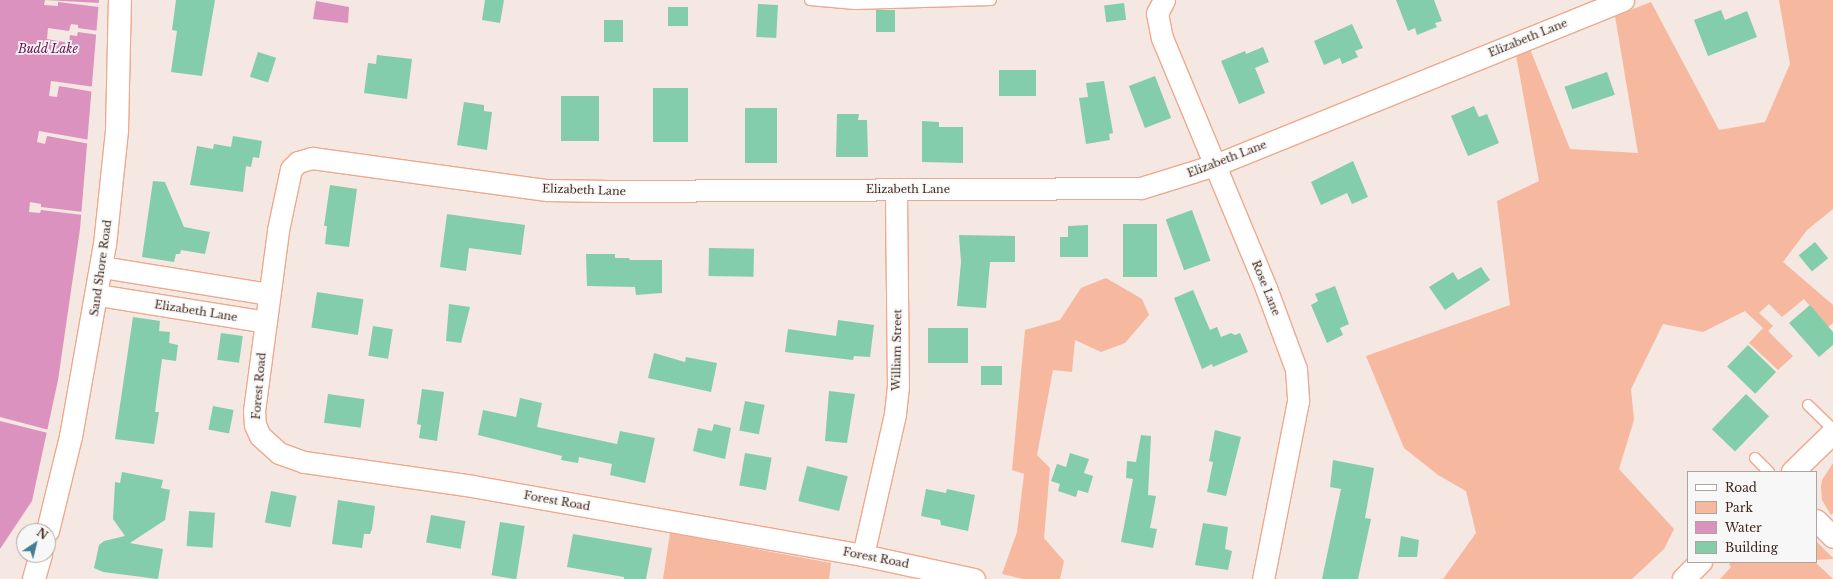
<!DOCTYPE html>
<style>
body{margin:0}
#map{position:relative;width:1833px;height:579px;overflow:hidden;background:#f5e7e1;font-family:"Libre Baskerville",serif}
div>[style]{position:absolute}
[style*='--x']{left:calc(var(--x)*1px);top:calc(var(--y)*1px);width:calc(var(--w)*1px);rotate:calc(var(--a)*1deg)}
.green>*{inset:0;background:#f6b89e}
.water>*{inset:0;background:#dc92be}
.pier>*{inset:0;background:#f5e7e1}
.building>*{inset:0;background:#83cdab;transform-origin:0 0}
.roads{filter:drop-shadow(1px 0 #eda98d) drop-shadow(-1px 0 #eda98d) drop-shadow(0 1px #eda98d) drop-shadow(0 -1px #eda98d)}
.lane>*{height:10px;margin:-5px;padding:0 5px;transform-origin:5px;border-radius:5px;background:#fff}
.street>*{height:21px;margin:-10.5px;padding:0 10.5px;transform-origin:10.5px;border-radius:10.5px;background:#fff}
.secondary>*{height:22px;margin:-11px;padding:0 11px;transform-origin:11px;border-radius:11px;background:#fff}
.primary>*{height:22px;margin:-11px;padding:0 11px;transform-origin:11px;border-radius:11px;background:#fff}
span{translate:-50% -50%;white-space:nowrap;text-align:center;line-height:1.15;-webkit-text-stroke:3.5px #f7f7f7;paint-order:stroke}
.street-label{font-size:11px;color:#40261b}
.water-label{font-size:12px;color:#670f4d;font-style:italic}
.legend{position:absolute;left:1687px;top:471px;width:130px;height:92px;box-sizing:border-box;background:#f7f7f7;border:1px solid #aea39f;margin:0;padding:5px 7px;list-style:none;font-size:12px;color:#40261b}
.legend li{display:flex;align-items:center;gap:8px;height:20px}
.legend b{width:20px;border:1px solid #aea39f}
.north{position:absolute;left:16px;top:523px;width:40px;height:40px;box-sizing:border-box;background:#f7f7f7;border:1px solid #aea39f;border-radius:50%;rotate:35deg;font-size:11px;font-weight:700;line-height:16px;text-align:center;color:#40261b}
.north::after{content:'';display:block;margin:auto;width:14px;height:18px;background:#417f94;clip-path:polygon(50% 0,100% 100%,50% 72%,0 100%)}
</style>
<div id="map">
<div class="green">
<i style="clip-path:polygon(1779px 0,1833px 0,1833px 209px,1807px 230px,1783px 262px,1833px 305px,1833px 323px,1828px 327px,1804px 299px,1782px 317px,1769px 304px,1759px 313px,1773px 326px,1768px 331px,1793px 356px,1778px 370px,1749px 343px,1763px 328px,1745px 311px,1703px 332px,1663px 324px,1631px 389px,1634px 420px,1619px 469px,1674px 529px,1664px 549px,1632px 579px,1443px 579px,1476px 533px,1466px 491px,1438px 475px,1404px 448px,1366px 356px,1510px 305px,1497px 201px,1539px 181px,1516px 55px,1530px 49px,1570px 149px,1638px 153px,1615px 16px,1651px 2px,1719px 130px,1765px 122px,1790px 64px)"></i>
<i style="clip-path:polygon(1106px 278px,1142px 299px,1149px 315px,1125px 343px,1101px 352px,1075px 340px,1072px 372px,1053px 370px,1037px 455px,1050px 468px,1044px 538px,1064px 561px,1060px 579px,1023px 579px,1002px 574px,1017px 532px,1024px 474px,1012px 470px,1025px 330px,1060px 320px,1081px 288px)"></i>
<i style="clip-path:polygon(1833px 463px,1833px 513px,1831px 515px,1822px 500px,1821px 487px,1822px 480px)"></i>
<i style="clip-path:polygon(670px 533px,831px 563px,829px 579px,663px 579px)"></i>
<i style="clip-path:polygon(1816px 541px,1833px 558px,1833px 559px,1816px 560px)"></i>
<i style="clip-path:polygon(1732px 562px,1815px 562px,1833px 579px,1720px 579px,1731px 567px,1729px 564px)"></i>
</div>
<div class="water">
<i style="clip-path:polygon(0 0,99px 0,80px 229px,58px 380px,32px 501px,0 549px)"></i>
<i style="clip-path:polygon(316px 1px,349px 7px,348px 23px,313px 19px)"></i>
</div>
<div class="pier">
<i style="clip-path:polygon(45px 0,100px 3px,101px 0,100px 14px,99px 7px,58px 2px,58px 6px,44px 5px)"></i>
<i style="clip-path:polygon(71px 24px,78px 25px,78px 28px,99px 31px,99px 35px,78px 32px,77px 36px,70px 35px,69px 43px,47px 39px,48px 28px,69px 31px)"></i>
<i style="clip-path:polygon(51px 81px,95px 87px,94px 92px,59px 86px,57px 97px,49px 96px)"></i>
<i style="clip-path:polygon(39px 131px,90px 140px,90px 144px,47px 136px,45px 144px,37px 142px)"></i>
<i style="clip-path:polygon(30px 202px,41px 204px,41px 207px,83px 212px,83px 215px,41px 210px,40px 213px,29px 212px)"></i>
<i style="clip-path:polygon(0 417px,49px 430px,48px 433px,0 421px)"></i>
</div>
<div class="building">
<i style="clip-path:polygon(176px 0,215px 0,202px 76px,171px 72px,177px 31px,172px 30px)"></i>
<i style="clip-path:polygon(485px 0,504px 0,500px 23px,482px 20px)"></i>
<i style="clip-path:polygon(1396px 0,1434px 0,1442px 21px,1435px 23px,1437px 27px,1417px 35px,1415px 28px,1408px 31px)"></i>
<i style="left:1124px;top:3px;width:17px;height:20px;rotate:83deg"></i>
<i style="left:758px;top:4px;width:20px;height:33px;rotate:3deg"></i>
<i style="left:668px;top:7px;width:20px;height:19px"></i>
<i style="left:876px;top:10px;width:19px;height:22px"></i>
<i style="clip-path:polygon(1721px 10px,1725px 20px,1747px 11px,1757px 37px,1708px 56px,1694px 20px)"></i>
<i style="left:604px;top:20px;width:19px;height:22px"></i>
<i style="clip-path:polygon(1352px 24px,1363px 48px,1355px 51px,1358px 57px,1342px 64px,1340px 58px,1324px 65px,1314px 41px)"></i>
<i style="clip-path:polygon(1263px 47px,1269px 62px,1255px 68px,1265px 93px,1239px 104px,1221px 61px,1245px 51px,1246px 54px)"></i>
<i style="left:258px;top:52px;width:19px;height:26px;rotate:18deg"></i>
<i style="clip-path:polygon(377px 55px,412px 59px,407px 99px,364px 93px,368px 63px,376px 64px)"></i>
<i style="left:999px;top:70px;width:37px;height:26px"></i>
<i style="left:1607px;top:72px;width:24px;height:45px;rotate:71deg"></i>
<i style="left:1155px;top:76px;width:45px;height:28px;rotate:69deg"></i>
<i style="clip-path:polygon(1104px 81px,1113px 133px,1109px 134px,1110px 140px,1086px 144px,1079px 98px,1088px 97px,1086px 83px)"></i>
<i style="left:688px;top:88px;width:54px;height:35px;rotate:90deg"></i>
<i style="left:561px;top:96px;width:38px;height:45px"></i>
<i style="clip-path:polygon(464px 102px,484px 105px,484px 111px,492px 112px,487px 150px,457px 145px)"></i>
<i style="clip-path:polygon(1474px 106px,1479px 117px,1487px 114px,1499px 143px,1468px 156px,1451px 116px)"></i>
<i style="left:745px;top:108px;width:32px;height:55px"></i>
<i style="clip-path:polygon(837px 114px,859px 114px,858px 120px,867px 120px,868px 157px,836px 157px)"></i>
<i style="clip-path:polygon(922px 121px,939px 122px,939px 127px,963px 127px,963px 163px,922px 162px)"></i>
<i style="clip-path:polygon(233px 136px,262px 141px,259px 158px,253px 157px,251px 167px,246px 166px,243px 192px,190px 185px,197px 146px,213px 149px,214px 144px,231px 147px)"></i>
<i style="clip-path:polygon(1353px 161px,1368px 197px,1352px 204px,1347px 193px,1321px 205px,1311px 182px)"></i>
<i style="clip-path:polygon(153px 181px,165px 182px,184px 227px,210px 232px,205px 254px,181px 250px,180px 254px,176px 254px,174px 262px,142px 257px)"></i>
<i style="clip-path:polygon(330px 185px,357px 189px,349px 247px,325px 244px,327px 226px,324px 226px)"></i>
<i style="left:1192px;top:210px;width:54px;height:28px;rotate:70deg"></i>
<i style="clip-path:polygon(447px 214px,525px 225px,521px 255px,469px 248px,466px 271px,440px 267px)"></i>
<i style="left:1157px;top:224px;width:53px;height:34px;rotate:90deg"></i>
<i style="clip-path:polygon(1088px 225px,1088px 257px,1060px 257px,1060px 237px,1068px 237px,1068px 226px)"></i>
<i style="clip-path:polygon(959px 235px,1015px 236px,1015px 262px,990px 262px,986px 308px,957px 306px,961px 262px)"></i>
<i style="left:1815px;top:242px;width:21px;height:21px;rotate:51deg"></i>
<i style="left:709px;top:248px;width:45px;height:28px;rotate:1deg"></i>
<i style="clip-path:polygon(586px 254px,615px 254px,615px 258px,629px 258px,630px 260px,662px 260px,662px 293px,636px 295px,635px 287px,587px 286px)"></i>
<i style="clip-path:polygon(1481px 267px,1490px 280px,1445px 310px,1429px 287px,1453px 272px,1458px 280px)"></i>
<i style="clip-path:polygon(1335px 286px,1349px 324px,1340px 328px,1343px 335px,1327px 343px,1311px 305px,1318px 301px,1315px 294px)"></i>
<i style="clip-path:polygon(1193px 290px,1210px 330px,1217px 327px,1221px 337px,1231px 333px,1235px 335px,1240px 333px,1248px 352px,1213px 367px,1212px 364px,1202px 369px,1174px 298px)"></i>
<i style="left:317px;top:292px;width:47px;height:36px;rotate:9deg"></i>
<i style="clip-path:polygon(449px 304px,470px 307px,461px 343px,446px 341px)"></i>
<i style="clip-path:polygon(1810px 305px,1833px 332px,1833px 345px,1819px 357px,1789px 323px)"></i>
<i style="clip-path:polygon(133px 317px,160px 321px,159px 331px,170px 332px,169px 343px,178px 345px,176px 361px,162px 359px,155px 412px,159px 412px,154px 444px,115px 439px)"></i>
<i style="clip-path:polygon(838px 320px,874px 325px,870px 357px,854px 356px,853px 360px,785px 352px,788px 329px,836px 336px)"></i>
<i style="left:373px;top:326px;width:20px;height:30px;rotate:9deg"></i>
<i style="left:928px;top:328px;width:40px;height:35px"></i>
<i style="left:221px;top:333px;width:22px;height:27px;rotate:8deg"></i>
<i style="left:1748px;top:345px;width:39px;height:30px;rotate:44deg"></i>
<i style="clip-path:polygon(654px 353px,685px 362px,686px 357px,717px 363px,711px 392px,648px 378px)"></i>
<i style="left:1002px;top:366px;width:19px;height:21px;rotate:90deg"></i>
<i style="clip-path:polygon(422px 389px,444px 392px,437px 441px,419px 438px,421px 425px,417px 424px)"></i>
<i style="clip-path:polygon(829px 391px,855px 394px,847px 443px,825px 441px)"></i>
<i style="left:328px;top:394px;width:37px;height:29px;rotate:8deg"></i>
<i style="left:1746px;top:394px;width:32px;height:49px;rotate:44deg"></i>
<i style="clip-path:polygon(520px 398px,542px 403px,537px 427px,617px 444px,620px 431px,655px 438px,645px 483px,610px 475px,612px 464px,579px 457px,578px 463px,561px 460px,562px 456px,478px 435px,483px 410px,516px 417px)"></i>
<i style="left:745px;top:401px;width:20px;height:30px;rotate:11deg"></i>
<i style="left:213px;top:406px;width:21px;height:24px;rotate:11deg"></i>
<i style="clip-path:polygon(714px 424px,731px 428px,725px 459px,693px 451px,698px 428px,712px 431px)"></i>
<i style="clip-path:polygon(1215px 430px,1241px 437px,1226px 496px,1207px 492px,1213px 462px,1209px 461px)"></i>
<i style="clip-path:polygon(1141px 435px,1151px 436px,1148px 495px,1156px 496px,1150px 528px,1157px 529px,1153px 548px,1121px 542px,1133px 479px,1126px 478px,1127px 461px,1136px 462px)"></i>
<i style="left:745px;top:453px;width:27px;height:33px;rotate:10deg"></i>
<i style="clip-path:polygon(1070px 453px,1089px 459px,1084px 473px,1093px 476px,1088px 493px,1078px 490px,1076px 497px,1058px 491px,1060px 484px,1051px 481px,1057px 464px,1066px 467px)"></i>
<i style="clip-path:polygon(1333px 460px,1374px 468px,1365px 518px,1371px 519px,1358px 579px,1322px 579px,1341px 489px,1330px 487px)"></i>
<i style="left:807px;top:466px;width:42px;height:36px;rotate:14deg"></i>
<i style="clip-path:polygon(122px 472px,163px 480px,161px 488px,170px 490px,165px 520px,130px 543px,163px 549px,158px 579px,103px 572px,94px 568px,99px 545px,104px 541px,125px 536px,113px 519px,115px 482px,120px 483px)"></i>
<i style="clip-path:polygon(926px 489px,946px 493px,947px 489px,975px 495px,968px 531px,941px 525px,940px 520px,921px 516px)"></i>
<i style="left:271px;top:491px;width:26px;height:32px;rotate:11deg"></i>
<i style="clip-path:polygon(338px 500px,375px 506px,372px 529px,370px 534px,364px 534px,362px 548px,332px 544px)"></i>
<i style="left:189px;top:511px;width:26px;height:35px;rotate:4deg"></i>
<i style="left:431px;top:515px;width:35px;height:28px;rotate:10deg"></i>
<i style="left:500px;top:522px;width:25px;height:54px;rotate:9deg"></i>
<i style="clip-path:polygon(1203px 523px,1228px 527px,1225px 549px,1232px 551px,1228px 570px,1195px 565px)"></i>
<i style="clip-path:polygon(573px 534px,652px 548px,646px 579px,624px 579px,624px 577px,567px 567px)"></i>
<i style="clip-path:polygon(1401px 536px,1419px 540px,1417px 557px,1398px 557px)"></i>
</div>
<div class="roads">
<div class="lane">
<i style="--x:810;--y:0;--w:45;--a:5.1"></i>
<i style="--x:855;--y:4;--w:136;--a:-1.7"></i>
<i style="--x:1808;--y:405;--w:35;--a:44"></i>
<i style="--x:1755;--y:458;--w:20;--a:45"></i>
</div>
<div class="street">
<i style="--x:1164;--y:0;--w:15;--a:118"></i>
<i style="--x:1157;--y:13;--w:25;--a:79"></i>
<i style="--x:1162;--y:38;--w:271;--a:67.4"></i>
<i style="--x:1266;--y:288;--w:86;--a:69.7"></i>
<i style="--x:1296;--y:369;--w:32;--a:86"></i>
<i style="--x:1298;--y:401;--w:181;--a:101.1"></i>
<i style="--x:102;--y:267;--w:168;--a:9.2"></i>
<i style="--x:98;--y:295;--w:170;--a:9.1"></i>
<i style="--x:1816;--y:520;--w:24;--a:45"></i>
<i style="--x:863;--y:555;--w:145;--a:-77.2"></i>
<i style="--x:895;--y:414;--w:27;--a:-84"></i>
<i style="--x:898;--y:387;--w:198;--a:-90.6"></i>
<i style="--x:974;--y:579;--w:114;--a:-167.8"></i>
<i style="--x:863;--y:555;--w:396;--a:-170"></i>
<i style="--x:473;--y:486;--w:171;--a:-171.9"></i>
<i style="--x:304;--y:462;--w:27;--a:-160"></i>
<i style="--x:279;--y:453;--w:25;--a:-138"></i>
<i style="--x:260;--y:436;--w:12;--a:-114"></i>
<i style="--x:255;--y:425;--w:14;--a:-94"></i>
<i style="--x:254;--y:411;--w:183;--a:-82.4"></i>
<i style="--x:278;--y:230;--w:62;--a:-78"></i>
<i style="--x:291;--y:169;--w:10;--a:-45"></i>
<i style="--x:298;--y:162;--w:15;--a:-16"></i>
<i style="--x:312;--y:158;--w:237;--a:7.8"></i>
<i style="--x:547;--y:190;--w:61;--a:0.9"></i>
<i style="--x:608;--y:191;--w:533;--a:-0.32"></i>
<i style="--x:1141;--y:188;--w:77;--a:-17.3"></i>
<i style="--x:1215;--y:165;--w:440;--a:-22"></i>
</div>
<div class="secondary">
<i style="--x:48;--y:531;--w:97;--a:-76.3"></i>
<i style="--x:71;--y:437;--w:195;--a:-80"></i>
<i style="--x:105;--y:245;--w:116;--a:-84"></i>
<i style="--x:117;--y:130;--w:130;--a:-88.7"></i>
<i style="--x:34;--y:579;--w:25;--a:-74"></i>
</div>
<div class="primary">
<i style="--x:1793;--y:472;--w:56;--a:-44.3"></i>
<i style="--x:1684;--y:579;--w:24;--a:-45"></i>
</div>
</div>
<div class="street-label">
<span style="left:1528px;top:38px;rotate:-22deg">Elizabeth Lane</span>
<span style="left:1227px;top:159px;rotate:-21deg">Elizabeth Lane</span>
<span style="left:908px;top:189px">Elizabeth Lane</span>
<span style="left:584px;top:190px;rotate:2deg">Elizabeth Lane</span>
<span style="left:101px;top:268px;rotate:-82deg">Sand Shore Road</span>
<span style="left:1266px;top:288px;rotate:68deg">Rose Lane</span>
<span style="left:196px;top:311px;rotate:9deg">Elizabeth Lane</span>
<span style="left:897px;top:350px;rotate:-89deg">William Street</span>
<span style="left:259px;top:386px;rotate:-85deg">Forest Road</span>
<span style="left:557px;top:501px;rotate:10deg">Forest Road</span>
<span style="left:876px;top:558px;rotate:11deg">Forest Road</span>
</div>
<div class="water-label">
<span style="left:48px;top:49px">Budd Lake</span>
</div>
<ul class="legend">
<li><b style="height:5px;background:#fff"></b>Road</li>
<li><b style="height:11px;background:#f6b89e"></b>Park</li>
<li><b style="height:11px;background:#dc92be"></b>Water</li>
<li><b style="height:11px;background:#83cdab"></b>Building</li>
</ul>
<div class="north">N</div>
</div>
